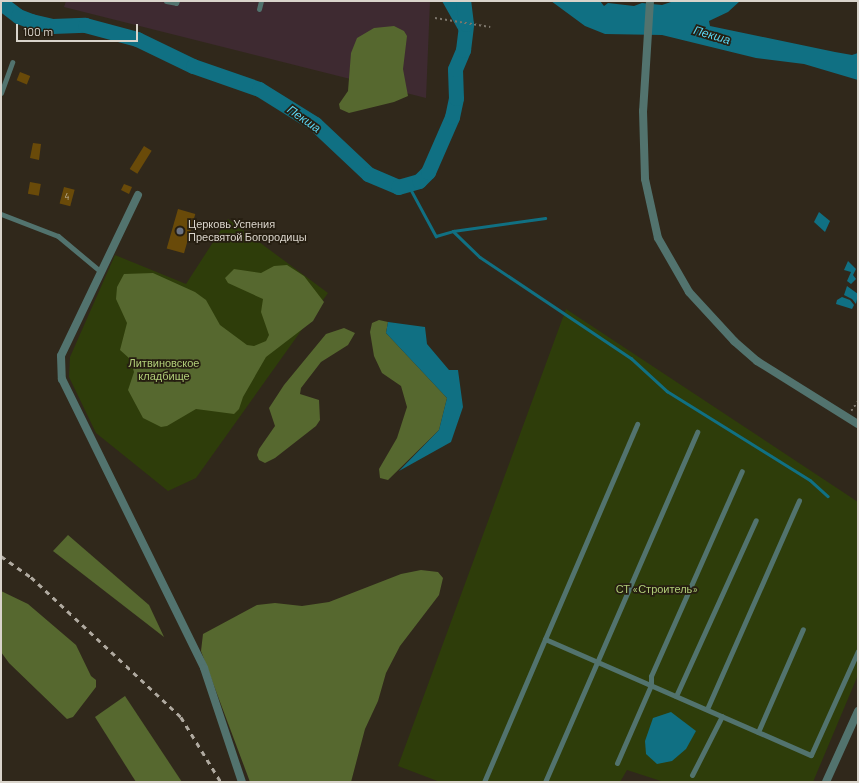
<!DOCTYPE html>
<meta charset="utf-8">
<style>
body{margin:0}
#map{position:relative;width:859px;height:783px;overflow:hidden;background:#30281b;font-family:Barlow,sans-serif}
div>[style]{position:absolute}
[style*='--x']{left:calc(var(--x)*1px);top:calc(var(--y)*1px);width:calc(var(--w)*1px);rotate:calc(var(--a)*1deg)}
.industrial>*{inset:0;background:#3e2a31}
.green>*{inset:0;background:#2e3d0a}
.forest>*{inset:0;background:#56682f}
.water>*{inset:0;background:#107083}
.stream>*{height:2.5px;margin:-1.25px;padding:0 1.25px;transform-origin:1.25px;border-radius:1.25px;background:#107083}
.river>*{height:15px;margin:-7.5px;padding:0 7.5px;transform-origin:7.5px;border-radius:7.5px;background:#107083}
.building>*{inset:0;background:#694a09;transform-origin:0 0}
.path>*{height:1.5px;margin-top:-0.75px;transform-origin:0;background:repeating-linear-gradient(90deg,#7c756a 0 2px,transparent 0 5px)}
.service>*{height:5px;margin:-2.5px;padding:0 2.5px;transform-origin:2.5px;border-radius:2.5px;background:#52736e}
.minor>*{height:8px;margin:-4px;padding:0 4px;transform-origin:4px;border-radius:4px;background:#52736e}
.rail>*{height:2.5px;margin-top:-1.25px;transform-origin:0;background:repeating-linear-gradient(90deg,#b0aaa0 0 5px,transparent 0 10px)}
.dots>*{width:11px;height:11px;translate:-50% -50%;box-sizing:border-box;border:2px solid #261e11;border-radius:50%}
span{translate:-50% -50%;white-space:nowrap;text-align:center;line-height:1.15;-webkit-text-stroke:3.5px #261e11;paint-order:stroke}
.number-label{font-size:9px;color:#bdb29a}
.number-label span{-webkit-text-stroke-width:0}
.poi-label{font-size:11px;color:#d9d4cb}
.left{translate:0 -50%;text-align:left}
.park-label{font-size:11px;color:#b0cd78}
.water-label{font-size:12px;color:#59d4f1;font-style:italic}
.frame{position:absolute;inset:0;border:2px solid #d9d4cb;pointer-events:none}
.scale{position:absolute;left:16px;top:24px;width:122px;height:18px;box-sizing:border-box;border:2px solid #d9d4cb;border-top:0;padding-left:5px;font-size:12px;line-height:14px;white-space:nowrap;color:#d9d4cb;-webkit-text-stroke:3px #261e11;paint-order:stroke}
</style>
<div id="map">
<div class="industrial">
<i style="clip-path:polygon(66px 1px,430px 1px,426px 98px,64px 7px)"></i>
</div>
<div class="green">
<i style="clip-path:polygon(228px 219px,328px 293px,196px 478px,168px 491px,96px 433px,69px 377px,70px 357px,115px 255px,186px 284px)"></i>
<i style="clip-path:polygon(566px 309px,858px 502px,858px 675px,813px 782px,664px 782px,627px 770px,620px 782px,440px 782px,398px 766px)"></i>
</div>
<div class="forest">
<i style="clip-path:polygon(394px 26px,404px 31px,407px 36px,403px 69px,408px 96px,394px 102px,349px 113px,340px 109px,339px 104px,348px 91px,351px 53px,357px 38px,374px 28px)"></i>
<i style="clip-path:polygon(287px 265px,304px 276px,324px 302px,313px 321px,266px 357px,243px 397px,239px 409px,234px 414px,196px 409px,167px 426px,161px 427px,143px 418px,128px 390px,134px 372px,130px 359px,120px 350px,127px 323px,116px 299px,117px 287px,124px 274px,153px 273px,195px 292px,206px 300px,220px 325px,247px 345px,254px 346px,266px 341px,269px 335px,261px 312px,263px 299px,228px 283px,225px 278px,234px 269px,261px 273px,274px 266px)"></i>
<i style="clip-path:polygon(379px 320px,388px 322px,386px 333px,447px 398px,439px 430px,388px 480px,380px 478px,379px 469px,397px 438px,407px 407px,401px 386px,382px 373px,374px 356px,370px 332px,372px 323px)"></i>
<i style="clip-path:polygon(344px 328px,355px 333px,348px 345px,321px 362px,301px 388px,300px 394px,319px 400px,320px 420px,316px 426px,275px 458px,265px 463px,259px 460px,257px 455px,259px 449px,275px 426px,269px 408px,284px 385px,326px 334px)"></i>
<i style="clip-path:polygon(68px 535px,149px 605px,164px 637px,53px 551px)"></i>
<i style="clip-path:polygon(421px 570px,438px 572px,443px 578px,439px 595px,400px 646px,386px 673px,378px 701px,365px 729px,351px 782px,250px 782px,201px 651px,203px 634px,257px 605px,275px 603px,302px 606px,329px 602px,401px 574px)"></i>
<i style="clip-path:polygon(1px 591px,28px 604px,76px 645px,91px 676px,96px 680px,96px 687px,73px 717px,67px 719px,9px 663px,1px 652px)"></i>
<i style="clip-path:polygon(125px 696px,182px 782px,136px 782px,95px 717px)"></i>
</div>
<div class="water">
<i style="clip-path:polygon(442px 1px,459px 1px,472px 18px,469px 40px,460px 40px,460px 33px)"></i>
<i style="clip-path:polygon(551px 1px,600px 1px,604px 6px,608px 3px,634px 6px,642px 3px,662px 5px,674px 1px,740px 1px,728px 12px,709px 21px,710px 26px,835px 52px,852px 55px,858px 53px,858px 80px,804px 64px,756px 58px,662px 35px,605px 34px,585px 26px)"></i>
<i style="clip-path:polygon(819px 212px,830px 221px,825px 232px,814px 222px)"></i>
<i style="clip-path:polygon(848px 261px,856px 269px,853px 275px,856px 279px,851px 284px,847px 281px,851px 272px,844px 270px)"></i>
<i style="clip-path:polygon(847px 286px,858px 294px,856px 304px,852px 299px,844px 295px)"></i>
<i style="clip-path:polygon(842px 297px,850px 300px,854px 305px,852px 309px,836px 304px,837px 300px)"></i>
<i style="clip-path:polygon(388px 322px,425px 327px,427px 344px,449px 370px,458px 370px,463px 407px,451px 442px,399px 471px,439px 430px,447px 398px,386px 333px)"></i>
<i style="clip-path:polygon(671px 712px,696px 731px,686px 749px,672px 761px,657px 764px,646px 754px,645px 741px,653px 718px)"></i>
</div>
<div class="stream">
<i style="--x:409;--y:186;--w:57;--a:61.6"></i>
<i style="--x:436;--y:236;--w:18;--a:-16"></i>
<i style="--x:453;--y:231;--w:37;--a:44"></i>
<i style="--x:480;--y:257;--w:182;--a:33.8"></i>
<i style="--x:631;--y:358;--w:49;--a:42.5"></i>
<i style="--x:667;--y:391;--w:168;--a:31.9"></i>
<i style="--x:810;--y:480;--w:24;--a:42"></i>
<i style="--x:453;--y:231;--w:93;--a:-8"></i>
</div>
<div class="river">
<i style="--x:1;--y:3;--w:21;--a:37"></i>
<i style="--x:18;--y:16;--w:14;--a:21"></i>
<i style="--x:31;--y:21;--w:22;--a:13"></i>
<i style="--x:52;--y:26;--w:33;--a:-2"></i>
<i style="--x:85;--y:25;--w:54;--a:15.1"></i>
<i style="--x:137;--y:39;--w:62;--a:25.7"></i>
<i style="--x:193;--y:66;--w:70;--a:19.2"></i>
<i style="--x:259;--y:89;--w:66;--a:32"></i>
<i style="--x:315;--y:124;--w:73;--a:43.3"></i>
<i style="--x:368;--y:174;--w:33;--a:23"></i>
<i style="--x:398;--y:187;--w:22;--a:-16"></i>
<i style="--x:419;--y:181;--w:13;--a:-45"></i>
<i style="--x:428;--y:172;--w:60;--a:-66.4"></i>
<i style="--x:452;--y:117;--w:19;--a:-78"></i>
<i style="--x:456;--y:98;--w:29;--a:-92"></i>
<i style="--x:455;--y:69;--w:21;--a:-67"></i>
<i style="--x:463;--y:50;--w:26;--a:-83"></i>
<i style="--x:466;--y:24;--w:23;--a:-97"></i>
</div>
<div class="building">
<i style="left:20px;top:72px;width:11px;height:9px;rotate:22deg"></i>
<i style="clip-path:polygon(33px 143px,41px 144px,39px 160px,30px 158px)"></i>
<i style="left:144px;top:146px;width:9px;height:27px;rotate:32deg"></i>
<i style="left:30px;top:182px;width:11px;height:12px;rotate:10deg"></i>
<i style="clip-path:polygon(124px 184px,132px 187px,129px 194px,121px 190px)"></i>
<i style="left:64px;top:187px;width:11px;height:17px;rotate:15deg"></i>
<i style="left:178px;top:209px;width:18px;height:41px;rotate:16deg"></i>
</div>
<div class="path">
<i style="--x:435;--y:18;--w:56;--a:9.3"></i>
<i style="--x:851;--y:411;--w:12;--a:-55"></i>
</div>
<div class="service">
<i style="--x:166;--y:1;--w:10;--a:11"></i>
<i style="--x:176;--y:3;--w:2;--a:-63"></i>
<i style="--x:259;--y:9;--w:8;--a:-76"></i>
<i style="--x:1;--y:93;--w:33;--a:-70"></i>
<i style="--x:1;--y:214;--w:61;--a:21.1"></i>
<i style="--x:58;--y:236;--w:56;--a:39.9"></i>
<i style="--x:545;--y:639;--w:234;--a:-66.8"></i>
<i style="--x:676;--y:696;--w:193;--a:-65.6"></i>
<i style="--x:707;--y:709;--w:228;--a:-66.2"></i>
<i style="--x:758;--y:732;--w:112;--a:-66.4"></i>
<i style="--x:617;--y:763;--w:85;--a:-66.4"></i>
<i style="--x:651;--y:685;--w:9;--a:-90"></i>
<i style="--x:651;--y:676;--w:224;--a:-66.1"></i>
<i style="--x:692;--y:775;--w:66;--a:-63"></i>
<i style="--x:484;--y:782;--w:155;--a:-66.9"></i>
<i style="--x:545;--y:639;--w:290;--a:23.6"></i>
<i style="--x:811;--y:755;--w:114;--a:-65.7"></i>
<i style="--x:545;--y:782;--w:382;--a:-66.5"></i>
</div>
<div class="minor">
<i style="--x:650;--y:1;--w:110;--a:93.6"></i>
<i style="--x:643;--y:111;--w:68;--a:88.3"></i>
<i style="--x:645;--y:179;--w:60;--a:77.6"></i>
<i style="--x:658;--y:238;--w:62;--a:60.1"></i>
<i style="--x:689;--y:292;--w:67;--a:47.4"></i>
<i style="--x:734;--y:341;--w:30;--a:41"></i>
<i style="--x:757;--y:361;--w:119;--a:32"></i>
<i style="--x:138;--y:195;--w:178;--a:115.6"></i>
<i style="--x:61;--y:356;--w:23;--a:88"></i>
<i style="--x:62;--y:379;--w:322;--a:63.8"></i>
<i style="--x:204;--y:668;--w:120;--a:71.6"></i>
<i style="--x:826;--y:782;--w:78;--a:-65.7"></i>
</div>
<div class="rail">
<i style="--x:1;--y:556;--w:37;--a:35"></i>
<i style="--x:31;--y:577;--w:205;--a:43"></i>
<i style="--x:181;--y:717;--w:76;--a:58.4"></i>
</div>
<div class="dots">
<i style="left:180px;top:231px;background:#6b7280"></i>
</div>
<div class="number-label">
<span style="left:67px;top:197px">4</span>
</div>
<div class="poi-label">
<span class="left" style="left:188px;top:231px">Церковь Успения<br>Пресвятой Богородицы</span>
</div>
<div class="park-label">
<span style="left:164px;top:370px">Литвиновское<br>кладбище</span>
<span style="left:657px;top:589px">СТ «Строитель»</span>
</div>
<div class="water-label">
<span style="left:712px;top:35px;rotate:17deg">Пекша</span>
<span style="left:304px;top:119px;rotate:35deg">Пекша</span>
</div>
<div class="frame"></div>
<div class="scale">100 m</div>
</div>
